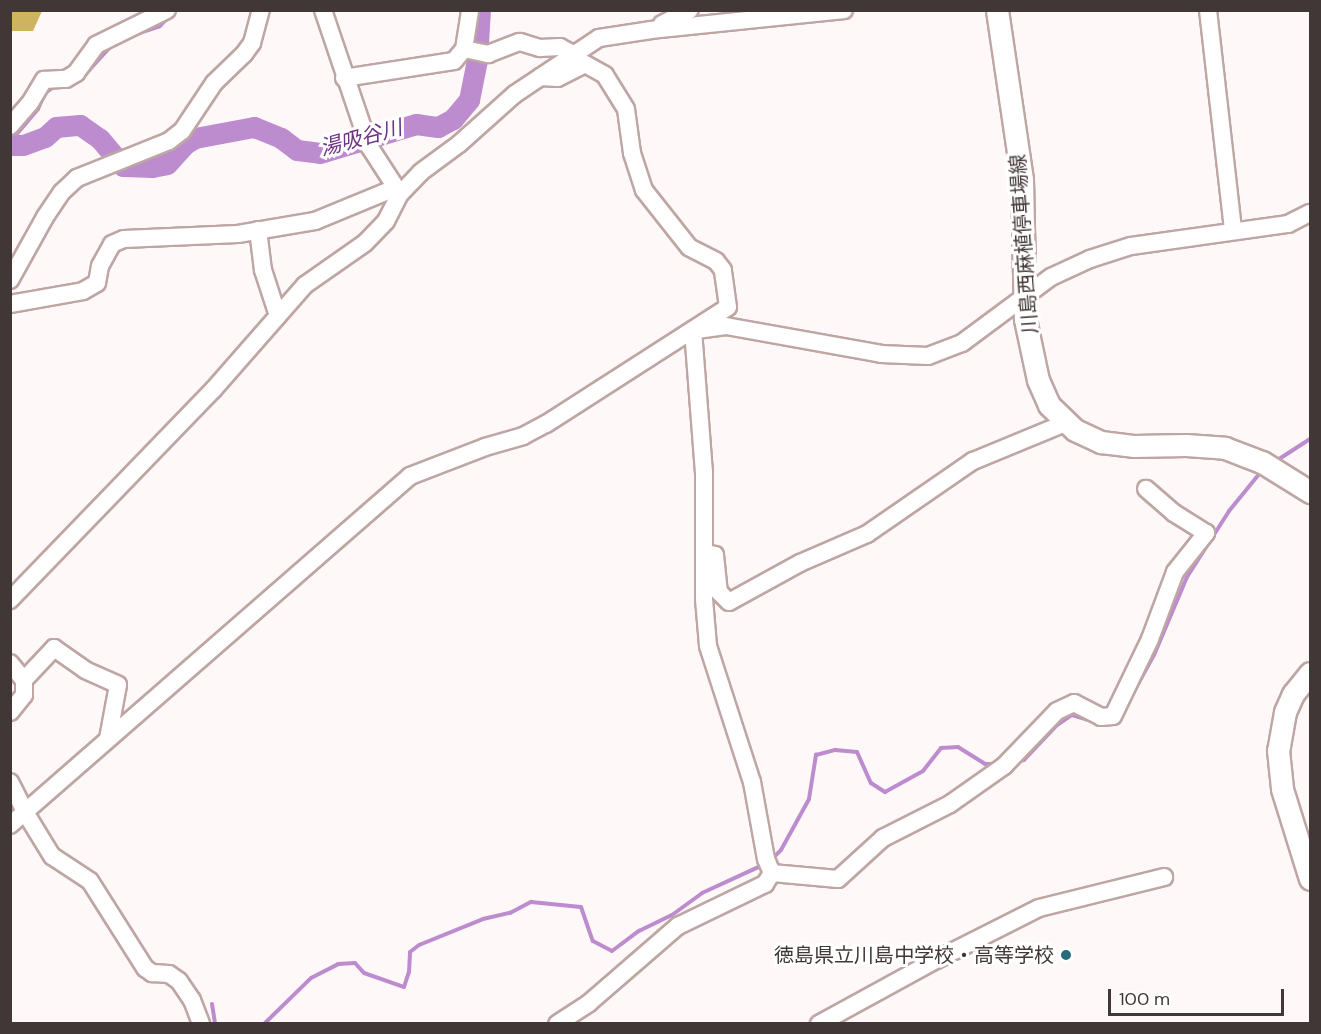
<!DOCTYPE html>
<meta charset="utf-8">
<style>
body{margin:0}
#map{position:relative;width:1321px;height:1034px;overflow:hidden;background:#fef9f8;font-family:"DM Sans","Noto Sans JP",sans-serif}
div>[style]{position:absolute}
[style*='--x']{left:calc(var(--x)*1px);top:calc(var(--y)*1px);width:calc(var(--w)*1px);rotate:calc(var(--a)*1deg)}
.forest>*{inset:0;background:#cfb460}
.stream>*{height:4px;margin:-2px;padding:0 2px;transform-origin:2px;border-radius:2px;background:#bd8ccf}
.river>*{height:21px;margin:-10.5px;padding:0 10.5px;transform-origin:10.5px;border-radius:10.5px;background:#bd8ccf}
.roads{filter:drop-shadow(2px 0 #bea6a4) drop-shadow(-2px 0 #bea6a4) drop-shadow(0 2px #bea6a4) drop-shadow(0 -2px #bea6a4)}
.minor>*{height:16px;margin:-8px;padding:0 8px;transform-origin:8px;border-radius:8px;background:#fff}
.major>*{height:21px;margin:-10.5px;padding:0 10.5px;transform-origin:10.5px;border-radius:10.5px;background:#fff}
.dots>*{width:16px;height:16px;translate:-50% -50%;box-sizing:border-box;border:3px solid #fff;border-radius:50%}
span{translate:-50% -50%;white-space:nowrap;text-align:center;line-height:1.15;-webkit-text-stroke:6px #fff;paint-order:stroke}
.street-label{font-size:20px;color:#413736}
.poi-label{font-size:20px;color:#413736}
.right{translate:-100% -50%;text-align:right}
.water-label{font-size:21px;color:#6e3283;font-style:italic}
.frame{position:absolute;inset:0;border:12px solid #413736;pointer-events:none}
.scale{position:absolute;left:1108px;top:989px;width:176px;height:27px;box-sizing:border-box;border:3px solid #413736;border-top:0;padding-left:8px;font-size:18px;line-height:21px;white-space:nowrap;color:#413736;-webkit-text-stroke:4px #fff;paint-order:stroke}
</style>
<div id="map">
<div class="forest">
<i style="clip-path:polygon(10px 11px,11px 10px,42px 11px,33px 31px,11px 31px)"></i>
</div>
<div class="stream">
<i style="--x:133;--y:35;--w:28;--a:-18"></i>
<i style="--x:160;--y:26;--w:22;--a:-47"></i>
<i style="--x:82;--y:78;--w:43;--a:-47.8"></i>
<i style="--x:10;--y:142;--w:43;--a:-49.7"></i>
<i style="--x:38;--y:109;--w:17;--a:-66"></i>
<i style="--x:45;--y:93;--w:12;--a:-35"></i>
<i style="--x:1276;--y:461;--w:40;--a:-32.9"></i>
<i style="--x:1121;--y:715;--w:68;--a:-61.2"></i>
<i style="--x:1154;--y:655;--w:85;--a:-67.1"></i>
<i style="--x:1187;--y:577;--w:78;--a:-57.5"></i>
<i style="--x:1229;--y:511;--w:49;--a:-50.8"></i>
<i style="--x:1016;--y:762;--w:8;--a:-14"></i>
<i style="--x:1024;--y:760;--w:48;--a:-46.7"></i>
<i style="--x:1057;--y:725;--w:18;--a:-34"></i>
<i style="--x:1072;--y:715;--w:21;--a:17"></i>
<i style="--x:771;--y:860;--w:14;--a:-45"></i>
<i style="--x:781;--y:850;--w:58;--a:-61.2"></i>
<i style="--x:809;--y:799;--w:45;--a:-81"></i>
<i style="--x:816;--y:755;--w:20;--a:-15"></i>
<i style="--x:835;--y:750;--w:22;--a:5"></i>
<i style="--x:857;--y:752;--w:34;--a:66"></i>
<i style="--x:871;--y:783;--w:17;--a:33"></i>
<i style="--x:885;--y:792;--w:43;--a:-28.9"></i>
<i style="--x:923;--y:771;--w:29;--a:-52"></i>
<i style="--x:941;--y:748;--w:17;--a:-3"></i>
<i style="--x:958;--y:747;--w:32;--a:32"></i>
<i style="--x:985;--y:764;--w:12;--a:0"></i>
<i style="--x:212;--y:1004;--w:20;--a:81"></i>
<i style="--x:264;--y:1024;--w:66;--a:-44.4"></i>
<i style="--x:311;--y:978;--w:30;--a:-27"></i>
<i style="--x:338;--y:964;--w:17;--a:-3"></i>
<i style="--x:355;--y:963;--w:13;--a:48"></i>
<i style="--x:364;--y:973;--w:42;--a:19.3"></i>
<i style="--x:404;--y:987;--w:16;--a:-72"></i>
<i style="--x:409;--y:972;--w:20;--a:-87"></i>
<i style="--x:410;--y:952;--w:11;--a:-38"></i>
<i style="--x:419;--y:945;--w:69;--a:-22.1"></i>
<i style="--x:483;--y:919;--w:28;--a:-13"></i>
<i style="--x:510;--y:913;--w:24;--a:-28"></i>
<i style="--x:531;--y:902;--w:50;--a:5.7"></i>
<i style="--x:581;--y:907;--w:36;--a:71"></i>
<i style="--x:593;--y:941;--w:21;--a:28"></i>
<i style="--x:612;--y:951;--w:34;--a:-37"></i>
<i style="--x:639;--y:931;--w:37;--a:-26"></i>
<i style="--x:672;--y:915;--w:37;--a:-36"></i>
<i style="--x:702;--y:893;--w:69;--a:-24.7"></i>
</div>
<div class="river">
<i style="--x:10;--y:145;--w:13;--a:0"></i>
<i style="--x:23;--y:145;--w:23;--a:-20"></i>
<i style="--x:45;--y:137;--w:15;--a:-42"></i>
<i style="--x:56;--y:127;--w:24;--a:-5"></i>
<i style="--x:80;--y:125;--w:24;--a:35"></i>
<i style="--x:100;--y:139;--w:35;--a:50"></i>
<i style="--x:123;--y:166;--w:29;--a:2"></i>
<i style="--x:152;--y:167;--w:15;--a:-11"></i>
<i style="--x:167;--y:164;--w:27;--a:-48"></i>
<i style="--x:185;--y:144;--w:12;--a:-31"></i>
<i style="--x:195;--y:138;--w:60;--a:-10.6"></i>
<i style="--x:254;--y:127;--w:29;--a:22"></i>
<i style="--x:281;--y:138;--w:20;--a:37"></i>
<i style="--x:297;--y:150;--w:23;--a:7"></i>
<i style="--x:320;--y:153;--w:100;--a:-16.8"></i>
<i style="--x:416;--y:124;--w:22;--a:8"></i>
<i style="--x:438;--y:127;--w:17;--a:-28"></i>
<i style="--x:453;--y:119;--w:25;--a:-50"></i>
<i style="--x:469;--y:100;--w:41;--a:-78.7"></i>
<i style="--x:477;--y:60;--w:50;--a:-86.6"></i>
</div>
<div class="roads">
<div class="minor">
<i style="--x:323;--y:10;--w:144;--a:71.3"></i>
<i style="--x:369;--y:146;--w:57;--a:57.1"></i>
<i style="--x:1208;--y:10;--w:222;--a:83.5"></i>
<i style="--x:662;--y:24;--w:31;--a:-27"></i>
<i style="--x:464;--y:49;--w:39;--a:-81"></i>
<i style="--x:344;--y:78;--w:111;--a:-8.8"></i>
<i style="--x:454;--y:61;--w:16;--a:-50"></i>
<i style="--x:464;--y:49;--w:25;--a:12"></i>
<i style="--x:488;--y:54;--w:34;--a:-21"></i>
<i style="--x:520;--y:42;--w:21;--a:17"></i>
<i style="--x:540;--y:48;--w:20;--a:-3"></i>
<i style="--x:560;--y:47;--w:15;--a:28"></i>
<i style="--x:10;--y:126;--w:30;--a:-49"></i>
<i style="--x:30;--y:103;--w:27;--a:-59"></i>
<i style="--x:44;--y:80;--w:22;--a:-3"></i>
<i style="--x:66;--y:79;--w:12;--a:-31"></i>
<i style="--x:76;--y:73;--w:34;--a:-54"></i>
<i style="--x:96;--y:45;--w:79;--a:-26.2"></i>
<i style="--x:258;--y:230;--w:40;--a:82.9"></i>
<i style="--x:263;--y:270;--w:48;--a:71.9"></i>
<i style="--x:10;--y:280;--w:72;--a:-60.9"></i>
<i style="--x:45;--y:217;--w:30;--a:-56"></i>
<i style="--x:62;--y:192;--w:21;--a:-43"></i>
<i style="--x:77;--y:178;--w:99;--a:-21.9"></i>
<i style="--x:169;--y:141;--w:16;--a:-38"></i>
<i style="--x:182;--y:131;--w:58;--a:-56.3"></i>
<i style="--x:214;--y:83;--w:42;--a:-44"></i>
<i style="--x:244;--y:54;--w:14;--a:-54"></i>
<i style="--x:252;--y:43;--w:34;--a:-75"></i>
<i style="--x:10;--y:304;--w:74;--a:-10.1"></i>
<i style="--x:83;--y:291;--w:16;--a:-30"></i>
<i style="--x:97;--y:283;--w:17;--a:-80"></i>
<i style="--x:100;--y:266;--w:25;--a:-61"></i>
<i style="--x:112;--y:244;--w:13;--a:-23"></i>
<i style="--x:124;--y:239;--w:114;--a:-2.5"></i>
<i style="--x:238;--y:234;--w:78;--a:-9.6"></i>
<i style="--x:315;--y:221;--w:87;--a:-22.4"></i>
<i style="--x:693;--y:330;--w:142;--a:85.6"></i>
<i style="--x:704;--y:472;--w:127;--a:90"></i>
<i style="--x:704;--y:599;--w:47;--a:85.1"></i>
<i style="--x:708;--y:646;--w:143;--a:72.1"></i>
<i style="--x:752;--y:782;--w:78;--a:79.7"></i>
<i style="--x:766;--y:859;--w:15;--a:67"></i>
<i style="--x:697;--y:330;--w:29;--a:-8"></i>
<i style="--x:726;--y:326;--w:158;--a:10.2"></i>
<i style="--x:881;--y:354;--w:47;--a:2.4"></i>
<i style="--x:928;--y:356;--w:36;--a:-21"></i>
<i style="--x:962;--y:343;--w:111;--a:-36.6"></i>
<i style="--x:1051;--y:277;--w:43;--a:-24.8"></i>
<i style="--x:1090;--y:259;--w:43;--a:-17.6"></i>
<i style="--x:1131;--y:246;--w:159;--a:-8"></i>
<i style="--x:1288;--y:224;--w:25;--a:-27"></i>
<i style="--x:704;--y:553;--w:11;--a:10"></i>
<i style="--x:715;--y:555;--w:37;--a:84"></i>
<i style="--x:719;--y:592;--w:14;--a:45"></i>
<i style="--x:729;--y:602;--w:81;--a:-28.8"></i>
<i style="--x:800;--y:563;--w:73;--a:-23.4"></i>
<i style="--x:867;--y:534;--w:129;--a:-34.6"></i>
<i style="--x:973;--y:461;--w:100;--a:-22.4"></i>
<i style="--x:10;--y:600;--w:292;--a:-46"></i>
<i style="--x:213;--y:390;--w:140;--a:-48.8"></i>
<i style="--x:305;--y:285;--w:73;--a:-35"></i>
<i style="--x:365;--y:243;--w:30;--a:-46"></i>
<i style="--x:386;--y:221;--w:30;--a:-63"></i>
<i style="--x:400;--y:194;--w:30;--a:-46"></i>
<i style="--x:421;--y:172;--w:47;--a:-36.4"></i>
<i style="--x:459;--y:144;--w:75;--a:-41.8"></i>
<i style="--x:515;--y:94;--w:101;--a:-33.7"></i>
<i style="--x:599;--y:38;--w:53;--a:-8.7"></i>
<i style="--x:651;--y:30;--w:194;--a:-5.9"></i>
<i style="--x:10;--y:663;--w:22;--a:51"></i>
<i style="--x:24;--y:680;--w:15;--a:90"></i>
<i style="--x:24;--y:695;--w:22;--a:129"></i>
<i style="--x:24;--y:680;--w:44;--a:-46.8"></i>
<i style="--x:54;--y:648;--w:38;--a:35"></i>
<i style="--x:85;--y:670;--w:36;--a:24"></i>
<i style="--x:118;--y:685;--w:55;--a:100.5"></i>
<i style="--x:10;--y:782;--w:34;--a:63"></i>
<i style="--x:25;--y:812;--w:52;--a:58.5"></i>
<i style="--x:52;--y:856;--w:45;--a:33.3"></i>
<i style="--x:90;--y:881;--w:103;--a:57.7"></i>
<i style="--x:145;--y:968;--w:9;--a:36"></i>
<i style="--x:152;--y:973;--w:17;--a:3"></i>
<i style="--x:169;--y:974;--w:12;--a:35"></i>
<i style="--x:179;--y:981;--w:23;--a:56"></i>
<i style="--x:192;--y:1000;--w:26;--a:69"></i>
<i style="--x:10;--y:825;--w:531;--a:-41.1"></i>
<i style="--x:410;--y:476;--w:80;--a:-21.1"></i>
<i style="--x:485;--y:447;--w:40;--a:-16"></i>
<i style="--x:523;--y:436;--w:26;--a:-28"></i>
<i style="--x:546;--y:424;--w:216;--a:-32.7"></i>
<i style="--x:728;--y:307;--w:37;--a:-98"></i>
<i style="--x:723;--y:270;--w:11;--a:-128"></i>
<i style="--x:716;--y:261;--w:30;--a:-153"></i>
<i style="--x:689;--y:247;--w:73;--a:-128.3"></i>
<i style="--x:644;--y:190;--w:39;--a:-108"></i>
<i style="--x:632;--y:153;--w:44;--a:-97.8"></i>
<i style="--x:626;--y:109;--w:40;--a:-122"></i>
<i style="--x:605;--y:75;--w:23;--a:-151"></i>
<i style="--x:585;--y:64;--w:31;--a:153"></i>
<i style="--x:557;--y:78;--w:17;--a:-177"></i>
<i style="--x:772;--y:873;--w:66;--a:5.2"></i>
<i style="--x:838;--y:879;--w:61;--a:-42.3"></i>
<i style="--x:883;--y:838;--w:75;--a:-26.9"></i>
<i style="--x:950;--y:804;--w:66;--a:-35.1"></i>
<i style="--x:1004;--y:766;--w:76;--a:-46.1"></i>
<i style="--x:1057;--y:711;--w:19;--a:-25"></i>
<i style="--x:1074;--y:703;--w:30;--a:27"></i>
<i style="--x:1101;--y:717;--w:12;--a:-5"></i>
<i style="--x:1113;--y:716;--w:85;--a:-64.3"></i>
<i style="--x:1150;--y:639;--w:72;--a:-69.5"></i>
<i style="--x:1175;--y:572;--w:50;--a:-51.5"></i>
<i style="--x:1206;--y:533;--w:38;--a:-148"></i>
<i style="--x:1174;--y:513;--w:37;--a:-139"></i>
<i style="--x:557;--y:1024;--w:38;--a:-33"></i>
<i style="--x:589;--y:1003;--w:118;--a:-40.9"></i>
<i style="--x:678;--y:926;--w:97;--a:-25.8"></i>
<i style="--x:765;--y:884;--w:13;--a:-58"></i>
<i style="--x:819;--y:1024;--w:133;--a:-28.7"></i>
<i style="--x:936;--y:960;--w:115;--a:-26.8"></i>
<i style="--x:1039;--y:908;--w:129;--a:-13.9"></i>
</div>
<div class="major">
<i style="--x:997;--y:10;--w:171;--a:81.6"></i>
<i style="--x:1022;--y:179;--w:140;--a:88.8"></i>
<i style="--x:1025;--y:319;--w:62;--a:78"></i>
<i style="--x:1038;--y:380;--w:27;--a:66"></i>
<i style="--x:1049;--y:405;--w:36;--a:44"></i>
<i style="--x:1075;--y:430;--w:29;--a:25"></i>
<i style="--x:1101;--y:442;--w:32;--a:7"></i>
<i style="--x:1133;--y:446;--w:53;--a:-1.1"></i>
<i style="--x:1186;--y:445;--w:39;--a:4"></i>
<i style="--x:1225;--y:448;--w:40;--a:21"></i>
<i style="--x:1262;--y:462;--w:57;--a:32"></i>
<i style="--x:1310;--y:673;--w:27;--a:129"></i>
<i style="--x:1293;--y:694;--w:20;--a:114"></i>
<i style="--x:1285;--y:712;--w:39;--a:100"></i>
<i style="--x:1278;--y:750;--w:39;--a:84"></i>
<i style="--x:1282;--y:789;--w:94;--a:72.7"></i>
</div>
</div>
<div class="dots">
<i style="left:1066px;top:955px;background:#256b7a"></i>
</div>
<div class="street-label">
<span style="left:1024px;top:244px;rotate:-94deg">川島西麻植停車場線</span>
</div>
<div class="poi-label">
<span class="right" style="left:1054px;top:955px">徳島県立川島中学校・高等学校</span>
</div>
<div class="water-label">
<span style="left:361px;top:138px;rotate:-15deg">湯吸谷川</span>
</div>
<div class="frame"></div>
<div class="scale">100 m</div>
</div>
